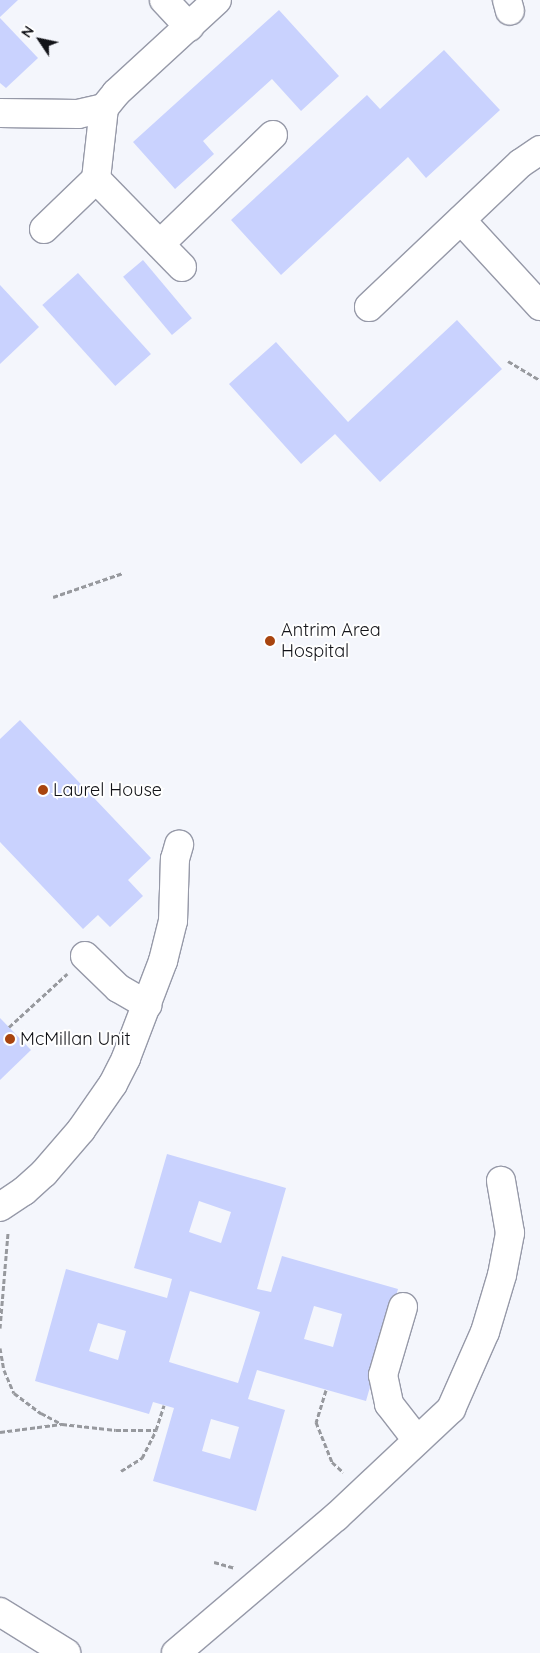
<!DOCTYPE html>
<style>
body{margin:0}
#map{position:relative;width:540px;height:1653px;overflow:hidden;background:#f4f6fc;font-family:Quicksand,sans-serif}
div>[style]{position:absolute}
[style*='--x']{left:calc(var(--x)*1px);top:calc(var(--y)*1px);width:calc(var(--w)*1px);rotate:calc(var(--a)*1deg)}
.building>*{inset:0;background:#c9d2fe;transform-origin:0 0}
.path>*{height:3px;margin-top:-1.5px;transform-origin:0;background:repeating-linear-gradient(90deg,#97999e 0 5px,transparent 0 7.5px)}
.roads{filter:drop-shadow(1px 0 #9699a8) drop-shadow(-1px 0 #9699a8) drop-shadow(0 1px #9699a8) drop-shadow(0 -1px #9699a8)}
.minor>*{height:28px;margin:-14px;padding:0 14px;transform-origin:14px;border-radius:14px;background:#fff}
.dots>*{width:14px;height:14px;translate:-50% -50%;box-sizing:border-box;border:2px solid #fff;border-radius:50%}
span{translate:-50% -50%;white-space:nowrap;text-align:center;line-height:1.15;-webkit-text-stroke:4px #fff;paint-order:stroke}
.poi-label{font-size:18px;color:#121318}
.left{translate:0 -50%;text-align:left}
.north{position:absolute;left:15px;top:15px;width:50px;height:50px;-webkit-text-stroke:4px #fff;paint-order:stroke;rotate:304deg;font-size:14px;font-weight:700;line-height:20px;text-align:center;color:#121318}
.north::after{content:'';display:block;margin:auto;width:18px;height:22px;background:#121318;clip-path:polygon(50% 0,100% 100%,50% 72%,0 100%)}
</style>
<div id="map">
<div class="building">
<i style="clip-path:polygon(0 0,18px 0,0 17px)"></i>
<i style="clip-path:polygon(279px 10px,339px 76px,301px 111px,272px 79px,203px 141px,214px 154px,175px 189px,133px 142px)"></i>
<i style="clip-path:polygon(0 18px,38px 58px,6px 88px,0 83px)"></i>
<i style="clip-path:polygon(444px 50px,500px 110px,426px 178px,408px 157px,281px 275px,231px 220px,367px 95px,380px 109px)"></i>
<i style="left:143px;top:260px;width:76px;height:26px;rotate:50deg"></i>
<i style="left:78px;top:273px;width:109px;height:48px;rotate:48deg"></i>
<i style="clip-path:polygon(0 285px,39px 327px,0 364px)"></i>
<i style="clip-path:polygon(457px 320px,502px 369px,380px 482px,335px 434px,301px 464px,229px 384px,276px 342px,348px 422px)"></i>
<i style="clip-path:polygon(20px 720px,151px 858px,128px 880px,143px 896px,110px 927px,98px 915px,83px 929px,0 842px,0 739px)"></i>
<i style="clip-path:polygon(0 1018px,31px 1050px,0 1080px)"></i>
<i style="clip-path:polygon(evenodd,167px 1154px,286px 1188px,257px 1289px,271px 1292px,282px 1256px,398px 1289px,366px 1401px,257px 1370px,248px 1399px,285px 1410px,256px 1511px,153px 1481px,174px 1408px,153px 1402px,149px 1414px,35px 1381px,66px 1269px,167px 1298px,172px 1279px,134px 1268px,167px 1154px,199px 1201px,231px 1212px,221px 1243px,189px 1232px,199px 1201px,167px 1154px,190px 1291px,260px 1312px,238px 1383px,169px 1362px,190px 1291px,167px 1154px,314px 1306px,342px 1314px,333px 1347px,304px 1339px,314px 1306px,167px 1154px,98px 1323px,126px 1331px,118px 1360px,89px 1351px,98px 1323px,167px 1154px,211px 1419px,239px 1427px,230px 1459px,202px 1451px,211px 1419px)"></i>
</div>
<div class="path">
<i style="--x:508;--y:361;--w:37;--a:31"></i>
<i style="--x:53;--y:597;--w:74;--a:-18.9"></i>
<i style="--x:9;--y:1027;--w:79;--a:-42.4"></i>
<i style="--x:0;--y:1328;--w:95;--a:-85.2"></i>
<i style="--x:0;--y:1348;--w:22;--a:80"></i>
<i style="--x:4;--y:1370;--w:25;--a:67"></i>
<i style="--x:14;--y:1393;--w:34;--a:37"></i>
<i style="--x:41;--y:1413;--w:24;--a:28"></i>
<i style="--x:62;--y:1424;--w:54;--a:6.3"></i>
<i style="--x:116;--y:1430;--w:40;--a:0"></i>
<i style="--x:156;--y:1430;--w:26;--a:-72"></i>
<i style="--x:326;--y:1390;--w:34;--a:107"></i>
<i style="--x:316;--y:1422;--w:43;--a:68.2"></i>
<i style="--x:332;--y:1462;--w:15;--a:42"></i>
<i style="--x:0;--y:1432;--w:62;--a:-7.5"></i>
<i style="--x:121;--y:1471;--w:25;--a:-32"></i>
<i style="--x:142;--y:1458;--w:31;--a:-63"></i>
<i style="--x:214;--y:1562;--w:22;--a:16"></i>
</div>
<div class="roads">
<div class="minor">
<i style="--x:164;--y:0;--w:37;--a:47"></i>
<i style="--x:507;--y:0;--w:11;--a:75"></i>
<i style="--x:0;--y:113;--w:78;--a:0.7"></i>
<i style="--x:78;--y:114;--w:27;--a:-13"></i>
<i style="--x:96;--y:179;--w:123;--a:45.7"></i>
<i style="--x:461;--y:220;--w:117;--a:47.4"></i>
<i style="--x:44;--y:229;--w:72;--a:-43.9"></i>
<i style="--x:96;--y:179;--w:71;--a:-83.6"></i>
<i style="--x:104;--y:108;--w:19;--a:-51"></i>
<i style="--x:116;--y:93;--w:137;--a:-42.6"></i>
<i style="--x:160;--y:244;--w:157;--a:-44"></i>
<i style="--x:369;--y:307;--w:209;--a:-43.5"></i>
<i style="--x:521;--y:163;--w:23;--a:-34"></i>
<i style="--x:85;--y:956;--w:46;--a:44.1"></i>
<i style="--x:118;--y:988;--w:34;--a:30"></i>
<i style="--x:0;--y:1207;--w:29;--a:-34"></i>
<i style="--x:24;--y:1191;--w:27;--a:-42"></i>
<i style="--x:44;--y:1173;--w:57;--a:-49.3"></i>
<i style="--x:81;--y:1130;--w:56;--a:-55.2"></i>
<i style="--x:113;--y:1084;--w:29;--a:-63"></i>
<i style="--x:126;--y:1058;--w:104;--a:-69.1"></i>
<i style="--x:163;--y:961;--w:41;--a:-76"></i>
<i style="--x:173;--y:921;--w:62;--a:-88.2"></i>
<i style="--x:175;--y:859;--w:15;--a:-74"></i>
<i style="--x:403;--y:1307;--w:71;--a:106.4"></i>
<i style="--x:383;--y:1375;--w:30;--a:78"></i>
<i style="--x:389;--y:1404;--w:46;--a:52.1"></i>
<i style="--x:0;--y:1612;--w:78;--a:31.8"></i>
<i style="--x:176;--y:1653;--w:210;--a:-40.4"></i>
<i style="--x:336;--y:1517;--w:158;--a:-43.2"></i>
<i style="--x:451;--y:1409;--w:84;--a:-66.2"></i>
<i style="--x:485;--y:1332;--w:59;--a:-73.4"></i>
<i style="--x:502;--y:1275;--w:43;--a:-79.2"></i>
<i style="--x:510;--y:1233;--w:53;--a:-99.8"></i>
</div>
</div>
<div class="dots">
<i style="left:270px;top:641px;background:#a8440f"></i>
<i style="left:43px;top:790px;background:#a8440f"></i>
<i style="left:10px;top:1039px;background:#a8440f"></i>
</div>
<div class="poi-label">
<span class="left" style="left:281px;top:641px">Antrim Area<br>Hospital</span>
<span class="left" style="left:53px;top:790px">Laurel House</span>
<span class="left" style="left:20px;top:1039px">McMillan Unit</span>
</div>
<div class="north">N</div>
</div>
